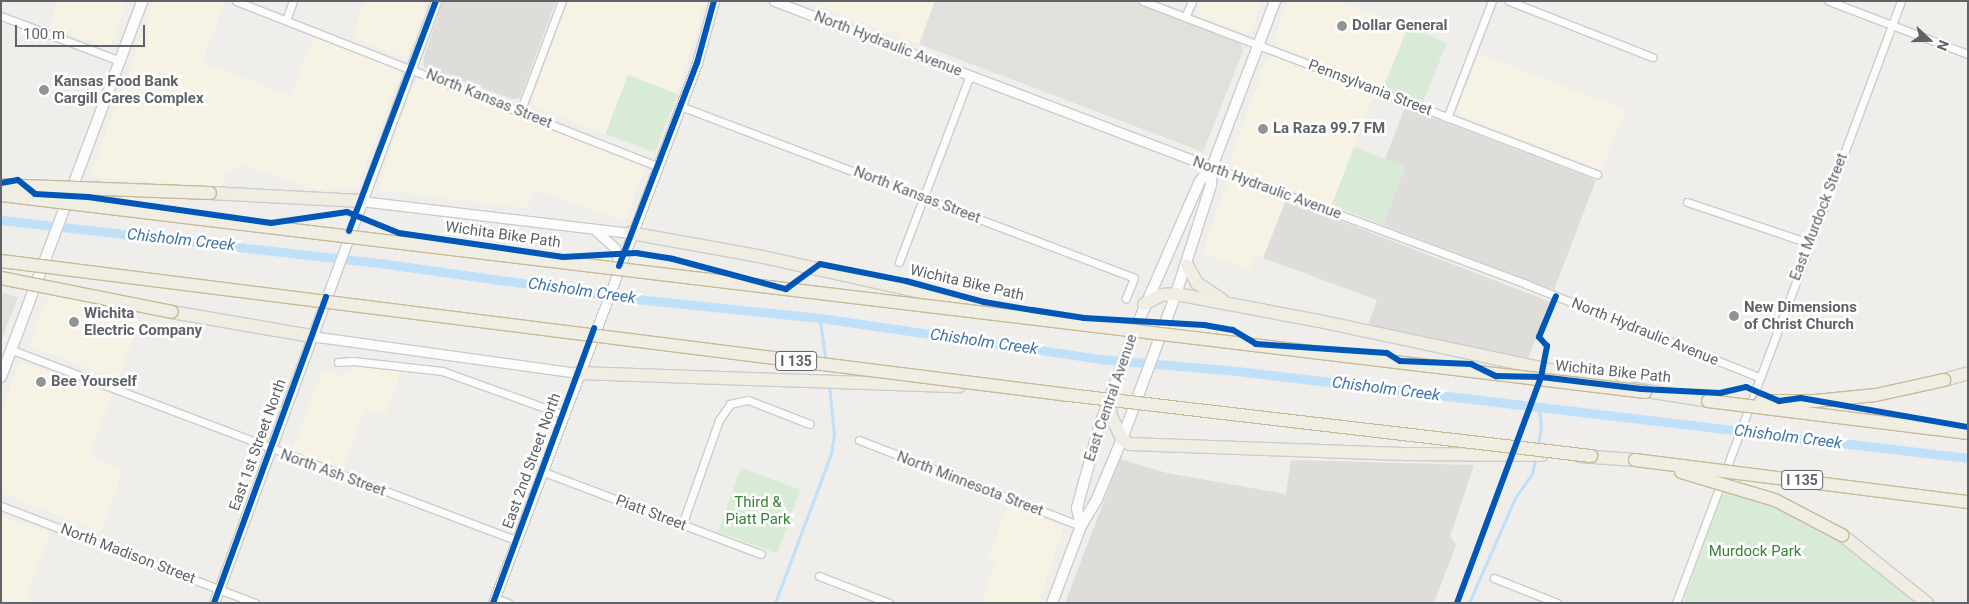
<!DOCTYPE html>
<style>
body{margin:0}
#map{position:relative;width:1969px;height:604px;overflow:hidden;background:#efeeea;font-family:Roboto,sans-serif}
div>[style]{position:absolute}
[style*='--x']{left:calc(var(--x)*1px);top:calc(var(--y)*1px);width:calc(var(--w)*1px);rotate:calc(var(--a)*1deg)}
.commercial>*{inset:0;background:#f7f3e4}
.industrial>*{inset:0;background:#dfddda}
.education>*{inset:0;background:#e2e0da}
.green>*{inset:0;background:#d8ebd6;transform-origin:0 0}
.stream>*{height:2.5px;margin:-1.25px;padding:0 1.25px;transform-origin:1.25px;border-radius:1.25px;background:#bfe0f9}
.canal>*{height:9px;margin:-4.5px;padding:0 4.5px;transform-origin:4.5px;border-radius:4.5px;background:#bfe0f9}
.roads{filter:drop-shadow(1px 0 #cbcccc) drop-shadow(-1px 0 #cbcccc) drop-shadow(0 1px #cbcccc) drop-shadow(0 -1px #cbcccc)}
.minor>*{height:7px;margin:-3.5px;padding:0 3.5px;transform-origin:3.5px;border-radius:3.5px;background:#fdfcfc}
.tertiary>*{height:9px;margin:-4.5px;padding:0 4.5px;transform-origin:4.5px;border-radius:4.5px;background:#fdfcfc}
.secondary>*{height:10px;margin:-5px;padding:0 5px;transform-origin:5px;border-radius:5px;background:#fdfcfc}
.motorway>*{height:12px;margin:-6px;padding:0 6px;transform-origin:6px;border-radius:6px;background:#f0ede3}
.bridges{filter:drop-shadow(1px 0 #c8b996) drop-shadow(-1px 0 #c8b996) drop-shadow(0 1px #c8b996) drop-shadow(0 -1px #c8b996)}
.motorway-bridge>*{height:12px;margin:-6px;padding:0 6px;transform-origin:6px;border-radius:6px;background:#f0ede3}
.cycleway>*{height:6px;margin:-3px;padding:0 3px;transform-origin:3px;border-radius:3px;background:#0057b8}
.dots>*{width:14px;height:14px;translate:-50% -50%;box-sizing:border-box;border:2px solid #fff;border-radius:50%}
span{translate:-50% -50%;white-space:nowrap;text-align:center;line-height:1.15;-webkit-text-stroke:5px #fff;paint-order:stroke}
.shield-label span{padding:1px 4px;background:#fff;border:1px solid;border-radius:4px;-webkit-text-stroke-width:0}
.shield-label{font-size:14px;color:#5f6368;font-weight:700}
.poi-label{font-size:15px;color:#5f6368;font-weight:700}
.left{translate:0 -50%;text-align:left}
.street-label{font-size:15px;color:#5f6368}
.park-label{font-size:15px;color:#348238}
.water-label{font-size:16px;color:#4174aa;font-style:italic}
.frame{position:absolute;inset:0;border:2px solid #5f6368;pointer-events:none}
.north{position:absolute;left:1904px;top:15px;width:50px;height:50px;-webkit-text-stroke:4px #fff;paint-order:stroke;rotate:111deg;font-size:14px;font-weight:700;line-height:20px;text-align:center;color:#5f6368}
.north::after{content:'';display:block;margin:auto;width:18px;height:22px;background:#5f6368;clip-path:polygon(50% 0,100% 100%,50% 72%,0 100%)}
.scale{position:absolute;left:15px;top:25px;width:130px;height:22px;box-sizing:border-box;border:2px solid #5f6368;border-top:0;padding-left:6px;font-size:15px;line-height:18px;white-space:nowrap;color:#5f6368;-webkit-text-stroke:4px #fff;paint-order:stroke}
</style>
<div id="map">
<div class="commercial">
<i style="clip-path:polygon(58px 1px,127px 1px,110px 48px,49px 27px)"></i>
<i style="clip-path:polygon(154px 1px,225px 2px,202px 62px,291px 96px,314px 36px,396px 67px,400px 75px,357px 187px,323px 192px,242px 165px,225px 172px,223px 187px,90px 177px)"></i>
<i style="clip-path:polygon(365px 1px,428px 1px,408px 55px,399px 56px,352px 37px)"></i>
<i style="clip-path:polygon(568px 1px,706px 1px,677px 94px,628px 75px,606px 134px,535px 107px,532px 100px)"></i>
<i style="clip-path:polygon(805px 1px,935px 1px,919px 44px)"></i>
<i style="clip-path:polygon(1199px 1px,1263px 1px,1251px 30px,1247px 34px,1197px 15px)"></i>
<i style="clip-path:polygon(1288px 1px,1340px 1px,1408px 27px,1385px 87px,1279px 46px,1275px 37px)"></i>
<i style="clip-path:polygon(1479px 54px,1626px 110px,1601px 170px,1462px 116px,1458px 108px)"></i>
<i style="clip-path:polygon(1273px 56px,1374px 95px,1332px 205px,1234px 168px,1230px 162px,1265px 62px)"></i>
<i style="clip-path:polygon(420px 77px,608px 149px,642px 166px,644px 169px,625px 221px,533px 189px,526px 208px,378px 190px,411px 90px)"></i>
<i style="clip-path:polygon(1229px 177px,1286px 200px,1263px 258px,1255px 255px,1249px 270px,1203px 253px)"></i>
<i style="clip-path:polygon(50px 294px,95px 304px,139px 322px,118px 380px,29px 345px)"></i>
<i style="clip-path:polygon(20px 362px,112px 394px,89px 456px,123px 469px,101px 532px,1px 493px,1px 413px)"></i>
<i style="clip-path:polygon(357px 366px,401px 372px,385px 415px,365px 408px,342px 469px,292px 450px,323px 370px,341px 376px)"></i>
<i style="clip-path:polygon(1008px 504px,1064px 527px,1038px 603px,981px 603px,996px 563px,988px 560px)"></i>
<i style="clip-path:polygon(1px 516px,50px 533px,26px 597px,33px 603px,1px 603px)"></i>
</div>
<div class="industrial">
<i style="clip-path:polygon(443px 1px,556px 1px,520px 98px,512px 99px,424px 67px,423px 60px)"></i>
<i style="clip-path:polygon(1405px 107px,1596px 180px,1554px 290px,1383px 225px,1405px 167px,1385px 159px)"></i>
<i style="clip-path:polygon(1286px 200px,1551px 302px,1528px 358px,1368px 325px,1377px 300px,1263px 258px)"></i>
<i style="clip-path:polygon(1120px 459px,1167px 473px,1286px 494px,1291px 460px,1474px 465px,1450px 536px,1456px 545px,1434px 603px,1065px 603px)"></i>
</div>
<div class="education">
<i style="clip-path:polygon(935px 1px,1133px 1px,1240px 42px,1243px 51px,1203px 152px,919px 44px)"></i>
<i style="clip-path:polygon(1px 293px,18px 297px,1px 342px)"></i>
</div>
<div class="green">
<i style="left:1408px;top:27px;width:42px;height:64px;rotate:22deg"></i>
<i style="left:628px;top:75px;width:53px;height:63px;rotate:21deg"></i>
<i style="left:1354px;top:147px;width:55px;height:62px;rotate:21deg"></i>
<i style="left:741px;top:468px;width:63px;height:68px;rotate:20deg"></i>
<i style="clip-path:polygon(1724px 489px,1774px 505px,1817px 526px,1851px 548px,1920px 603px,1683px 603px)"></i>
</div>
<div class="stream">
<i style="--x:820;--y:318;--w:42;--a:81.9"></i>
<i style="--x:1538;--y:445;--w:17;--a:-80"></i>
<i style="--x:1541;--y:428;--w:19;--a:-96"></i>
<i style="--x:775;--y:603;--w:159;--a:-69.4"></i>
<i style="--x:831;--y:454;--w:20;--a:-81"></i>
<i style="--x:834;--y:434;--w:49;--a:-95.8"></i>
<i style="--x:1469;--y:603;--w:115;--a:-66.3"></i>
<i style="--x:1515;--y:498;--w:29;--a:-55"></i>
<i style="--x:1532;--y:474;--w:14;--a:-78"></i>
</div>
<div class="canal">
<i style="--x:1;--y:220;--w:380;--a:6.5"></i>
<i style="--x:379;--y:263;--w:260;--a:8"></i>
<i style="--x:636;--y:299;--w:185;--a:5.9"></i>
<i style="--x:820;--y:318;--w:283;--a:8.3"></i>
<i style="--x:1100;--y:359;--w:138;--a:5"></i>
<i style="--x:1237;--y:371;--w:736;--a:6.79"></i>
</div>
<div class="roads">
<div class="minor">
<i style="--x:236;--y:1;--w:452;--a:21.4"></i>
<i style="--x:1143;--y:1;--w:486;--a:20.9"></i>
<i style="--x:1509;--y:1;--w:154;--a:21.4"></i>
<i style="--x:1829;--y:1;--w:149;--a:20.9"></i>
<i style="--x:1;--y:16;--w:127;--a:20.7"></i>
<i style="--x:1185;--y:17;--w:17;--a:-66"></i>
<i style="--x:286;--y:20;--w:20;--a:-70"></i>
<i style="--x:680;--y:106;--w:485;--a:20.7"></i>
<i style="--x:1134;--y:278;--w:22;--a:112"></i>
<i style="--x:520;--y:112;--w:119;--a:-69.3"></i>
<i style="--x:1447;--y:118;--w:125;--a:-69"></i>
<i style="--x:1212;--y:167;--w:335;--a:20.4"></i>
<i style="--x:1526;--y:284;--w:251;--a:21.8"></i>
<i style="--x:1687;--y:202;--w:129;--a:18.6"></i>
<i style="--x:899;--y:262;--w:200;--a:-69.2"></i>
<i style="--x:12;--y:350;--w:539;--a:20.66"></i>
<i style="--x:338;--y:362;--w:15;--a:-4"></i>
<i style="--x:353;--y:361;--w:90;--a:6.4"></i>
<i style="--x:442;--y:371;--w:127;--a:19.7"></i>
<i style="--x:859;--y:440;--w:238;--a:21.2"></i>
<i style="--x:541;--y:471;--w:235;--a:20.7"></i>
<i style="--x:1;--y:506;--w:272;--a:20.9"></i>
<i style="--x:682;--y:525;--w:111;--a:-70.6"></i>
<i style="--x:719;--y:420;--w:19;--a:-55"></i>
<i style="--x:730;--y:404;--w:18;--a:-13"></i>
<i style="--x:748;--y:400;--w:66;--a:21.2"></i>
<i style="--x:819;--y:576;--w:75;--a:21.1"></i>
<i style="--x:1494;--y:578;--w:68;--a:21.6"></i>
<i style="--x:495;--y:598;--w:14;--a:21"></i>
<i style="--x:1676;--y:603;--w:643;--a:-69.51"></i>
</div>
<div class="tertiary">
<i style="--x:774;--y:1;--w:468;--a:20.8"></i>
<i style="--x:361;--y:201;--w:271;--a:6.8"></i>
<i style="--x:595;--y:230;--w:27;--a:42"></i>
<i style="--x:615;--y:248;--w:18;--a:77"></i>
<i style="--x:311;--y:336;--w:270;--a:7.9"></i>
<i style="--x:214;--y:603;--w:642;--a:-69.76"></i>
<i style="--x:493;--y:603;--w:577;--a:-69.3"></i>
<i style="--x:697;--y:63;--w:64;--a:-74.7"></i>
</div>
<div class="secondary">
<i style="--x:1;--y:377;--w:402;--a:-69.4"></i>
<i style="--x:1081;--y:526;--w:18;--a:-103"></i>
<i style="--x:1077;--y:508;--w:30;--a:-75"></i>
<i style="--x:1085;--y:479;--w:54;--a:-74.9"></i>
<i style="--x:1099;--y:427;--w:99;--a:-69.9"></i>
<i style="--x:1133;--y:334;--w:167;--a:-66.4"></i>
<i style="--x:1200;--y:181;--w:18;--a:-49"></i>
<i style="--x:1052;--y:603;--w:82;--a:-69.4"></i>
<i style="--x:1081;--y:526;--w:31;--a:-59"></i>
<i style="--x:1097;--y:499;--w:65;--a:-67.4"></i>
<i style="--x:1122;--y:439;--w:155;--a:-69.6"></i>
<i style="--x:1176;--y:294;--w:114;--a:-72.2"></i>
<i style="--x:1211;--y:185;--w:18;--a:-87"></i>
<i style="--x:1212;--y:167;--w:178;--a:-69.2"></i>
</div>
<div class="motorway">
<i style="--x:210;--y:193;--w:151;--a:3"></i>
<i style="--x:630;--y:233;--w:135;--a:10.2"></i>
<i style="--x:763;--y:257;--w:255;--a:12.5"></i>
<i style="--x:1187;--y:265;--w:21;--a:61"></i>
<i style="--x:1197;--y:283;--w:30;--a:34"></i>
<i style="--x:1144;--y:304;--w:20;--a:-27"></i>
<i style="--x:1162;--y:295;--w:14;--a:-4"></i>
<i style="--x:1176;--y:294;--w:146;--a:10.7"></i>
<i style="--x:1319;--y:321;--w:298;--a:12"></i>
<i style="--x:172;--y:312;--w:141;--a:9.8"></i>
<i style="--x:578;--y:373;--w:381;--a:2"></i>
<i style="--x:1944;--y:380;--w:25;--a:-16"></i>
<i style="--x:1634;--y:389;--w:75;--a:9.2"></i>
<i style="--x:1112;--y:394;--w:20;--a:96"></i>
<i style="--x:1110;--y:414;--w:28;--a:64"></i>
<i style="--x:1122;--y:439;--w:9;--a:32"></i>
<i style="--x:1130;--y:444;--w:279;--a:2.1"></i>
<i style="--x:1409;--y:454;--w:133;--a:0.4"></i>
<i style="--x:1580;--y:456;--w:55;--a:4.2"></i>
<i style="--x:1842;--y:535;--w:109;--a:38.7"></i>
</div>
</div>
<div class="bridges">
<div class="motorway-bridge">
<i style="--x:1;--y:185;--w:209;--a:2.2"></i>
<i style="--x:1;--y:195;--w:1656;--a:6.83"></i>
<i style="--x:1;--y:261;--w:1076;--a:7.15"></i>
<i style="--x:1069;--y:395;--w:526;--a:6.67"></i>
<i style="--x:1;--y:278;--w:174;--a:11.2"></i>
<i style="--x:1708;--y:401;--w:262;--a:7"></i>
<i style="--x:1761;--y:401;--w:54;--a:0"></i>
<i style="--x:1815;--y:401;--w:61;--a:-5.6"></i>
<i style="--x:1876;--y:395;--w:70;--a:-12.4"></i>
<i style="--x:1635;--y:460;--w:336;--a:7.2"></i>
<i style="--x:1681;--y:472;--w:98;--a:16.6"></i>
<i style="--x:1775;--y:500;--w:76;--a:27.6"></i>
</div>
</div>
<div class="cycleway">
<i style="--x:1;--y:183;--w:17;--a:-10"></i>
<i style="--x:18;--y:180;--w:22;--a:39"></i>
<i style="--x:35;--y:194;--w:53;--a:3.2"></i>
<i style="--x:88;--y:197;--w:185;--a:8.1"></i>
<i style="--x:271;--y:223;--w:77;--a:-8.2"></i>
<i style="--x:347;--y:212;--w:56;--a:22"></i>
<i style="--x:399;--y:233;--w:166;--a:8.3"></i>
<i style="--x:563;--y:257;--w:73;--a:-3.1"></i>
<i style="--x:636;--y:253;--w:37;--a:9"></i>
<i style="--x:673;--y:259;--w:117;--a:14.9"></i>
<i style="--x:786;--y:289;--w:42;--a:-36.3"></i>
<i style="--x:820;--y:264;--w:88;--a:11.2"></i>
<i style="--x:906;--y:281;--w:81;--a:15.1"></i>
<i style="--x:984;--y:302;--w:49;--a:9.5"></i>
<i style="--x:1032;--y:310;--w:53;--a:8.7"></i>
<i style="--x:1084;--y:318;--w:120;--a:3.3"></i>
<i style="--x:1204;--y:325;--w:29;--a:10"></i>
<i style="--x:1233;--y:330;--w:27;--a:31"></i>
<i style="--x:1256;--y:344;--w:131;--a:3.9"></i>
<i style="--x:1387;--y:353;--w:15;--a:32"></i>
<i style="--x:1400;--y:361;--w:71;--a:2.4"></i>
<i style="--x:1471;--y:364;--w:28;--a:26"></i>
<i style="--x:1496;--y:376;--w:45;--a:1.3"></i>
<i style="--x:1541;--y:377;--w:101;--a:6.8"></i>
<i style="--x:1641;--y:389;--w:79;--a:2.9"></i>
<i style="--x:1720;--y:393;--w:27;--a:-13"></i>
<i style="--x:1746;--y:387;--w:36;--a:23"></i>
<i style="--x:1779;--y:401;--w:22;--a:-8"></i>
<i style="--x:1801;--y:398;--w:169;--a:9.9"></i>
<i style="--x:349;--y:231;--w:246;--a:-69.3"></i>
<i style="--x:619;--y:266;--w:217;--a:-69"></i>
<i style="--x:697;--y:63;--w:64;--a:-74.7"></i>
<i style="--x:214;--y:603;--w:326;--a:-69.9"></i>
<i style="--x:493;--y:603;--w:293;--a:-69.8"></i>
<i style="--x:1457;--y:603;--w:241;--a:-69.6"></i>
<i style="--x:1541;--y:377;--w:32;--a:-79"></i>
<i style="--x:1547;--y:346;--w:12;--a:-132"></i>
<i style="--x:1539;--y:337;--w:44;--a:-67.5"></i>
</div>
<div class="dots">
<i style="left:1342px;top:26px;background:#919496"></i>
<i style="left:44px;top:90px;background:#919496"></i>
<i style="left:1263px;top:129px;background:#919496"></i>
<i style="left:1734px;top:316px;background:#919496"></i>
<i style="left:74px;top:322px;background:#919496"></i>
<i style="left:41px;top:382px;background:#919496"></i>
</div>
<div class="shield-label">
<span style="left:796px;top:361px">I 135</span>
<span style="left:1802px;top:480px">I 135</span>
</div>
<div class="poi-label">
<span class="left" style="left:1352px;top:26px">Dollar General</span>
<span class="left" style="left:54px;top:90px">Kansas Food Bank<br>Cargill Cares Complex</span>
<span class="left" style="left:1273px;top:129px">La Raza 99.7 FM</span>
<span class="left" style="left:1744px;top:316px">New Dimensions<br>of Christ Church</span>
<span class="left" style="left:84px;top:322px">Wichita<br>Electric Company</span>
<span class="left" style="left:51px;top:382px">Bee Yourself</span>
</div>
<div class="street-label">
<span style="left:888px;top:44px;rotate:21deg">North Hydraulic Avenue</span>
<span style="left:1370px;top:88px;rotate:21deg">Pennsylvania Street</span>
<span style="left:489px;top:99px;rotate:22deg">North Kansas Street</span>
<span style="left:1267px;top:188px;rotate:20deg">North Hydraulic Avenue</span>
<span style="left:917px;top:195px;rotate:21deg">North Kansas Street</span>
<span style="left:1819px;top:217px;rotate:-69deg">East Murdock Street</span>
<span style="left:503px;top:235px;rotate:8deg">Wichita Bike Path</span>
<span style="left:967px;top:283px;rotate:13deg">Wichita Bike Path</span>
<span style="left:1645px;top:332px;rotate:22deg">North Hydraulic Avenue</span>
<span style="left:1613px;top:372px;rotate:6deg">Wichita Bike Path</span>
<span style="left:1111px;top:398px;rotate:-71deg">East Central Avenue</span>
<span style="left:258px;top:445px;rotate:-70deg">East 1st Street North</span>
<span style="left:532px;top:461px;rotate:-70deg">East 2nd Street North</span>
<span style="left:333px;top:473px;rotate:20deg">North Ash Street</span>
<span style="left:970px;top:484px;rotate:21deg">North Minnesota Street</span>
<span style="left:651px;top:513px;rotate:21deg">Piatt Street</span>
<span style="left:128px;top:554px;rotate:21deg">North Madison Street</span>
</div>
<div class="park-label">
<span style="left:758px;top:511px">Third &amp;<br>Piatt Park</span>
<span style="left:1755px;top:552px">Murdock Park</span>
</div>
<div class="water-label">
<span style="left:181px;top:240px;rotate:6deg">Chisholm Creek</span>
<span style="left:582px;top:291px;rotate:8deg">Chisholm Creek</span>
<span style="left:984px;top:342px;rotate:8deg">Chisholm Creek</span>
<span style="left:1386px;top:389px;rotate:7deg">Chisholm Creek</span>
<span style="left:1788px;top:437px;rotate:7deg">Chisholm Creek</span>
</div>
<div class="frame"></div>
<div class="north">N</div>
<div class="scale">100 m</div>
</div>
